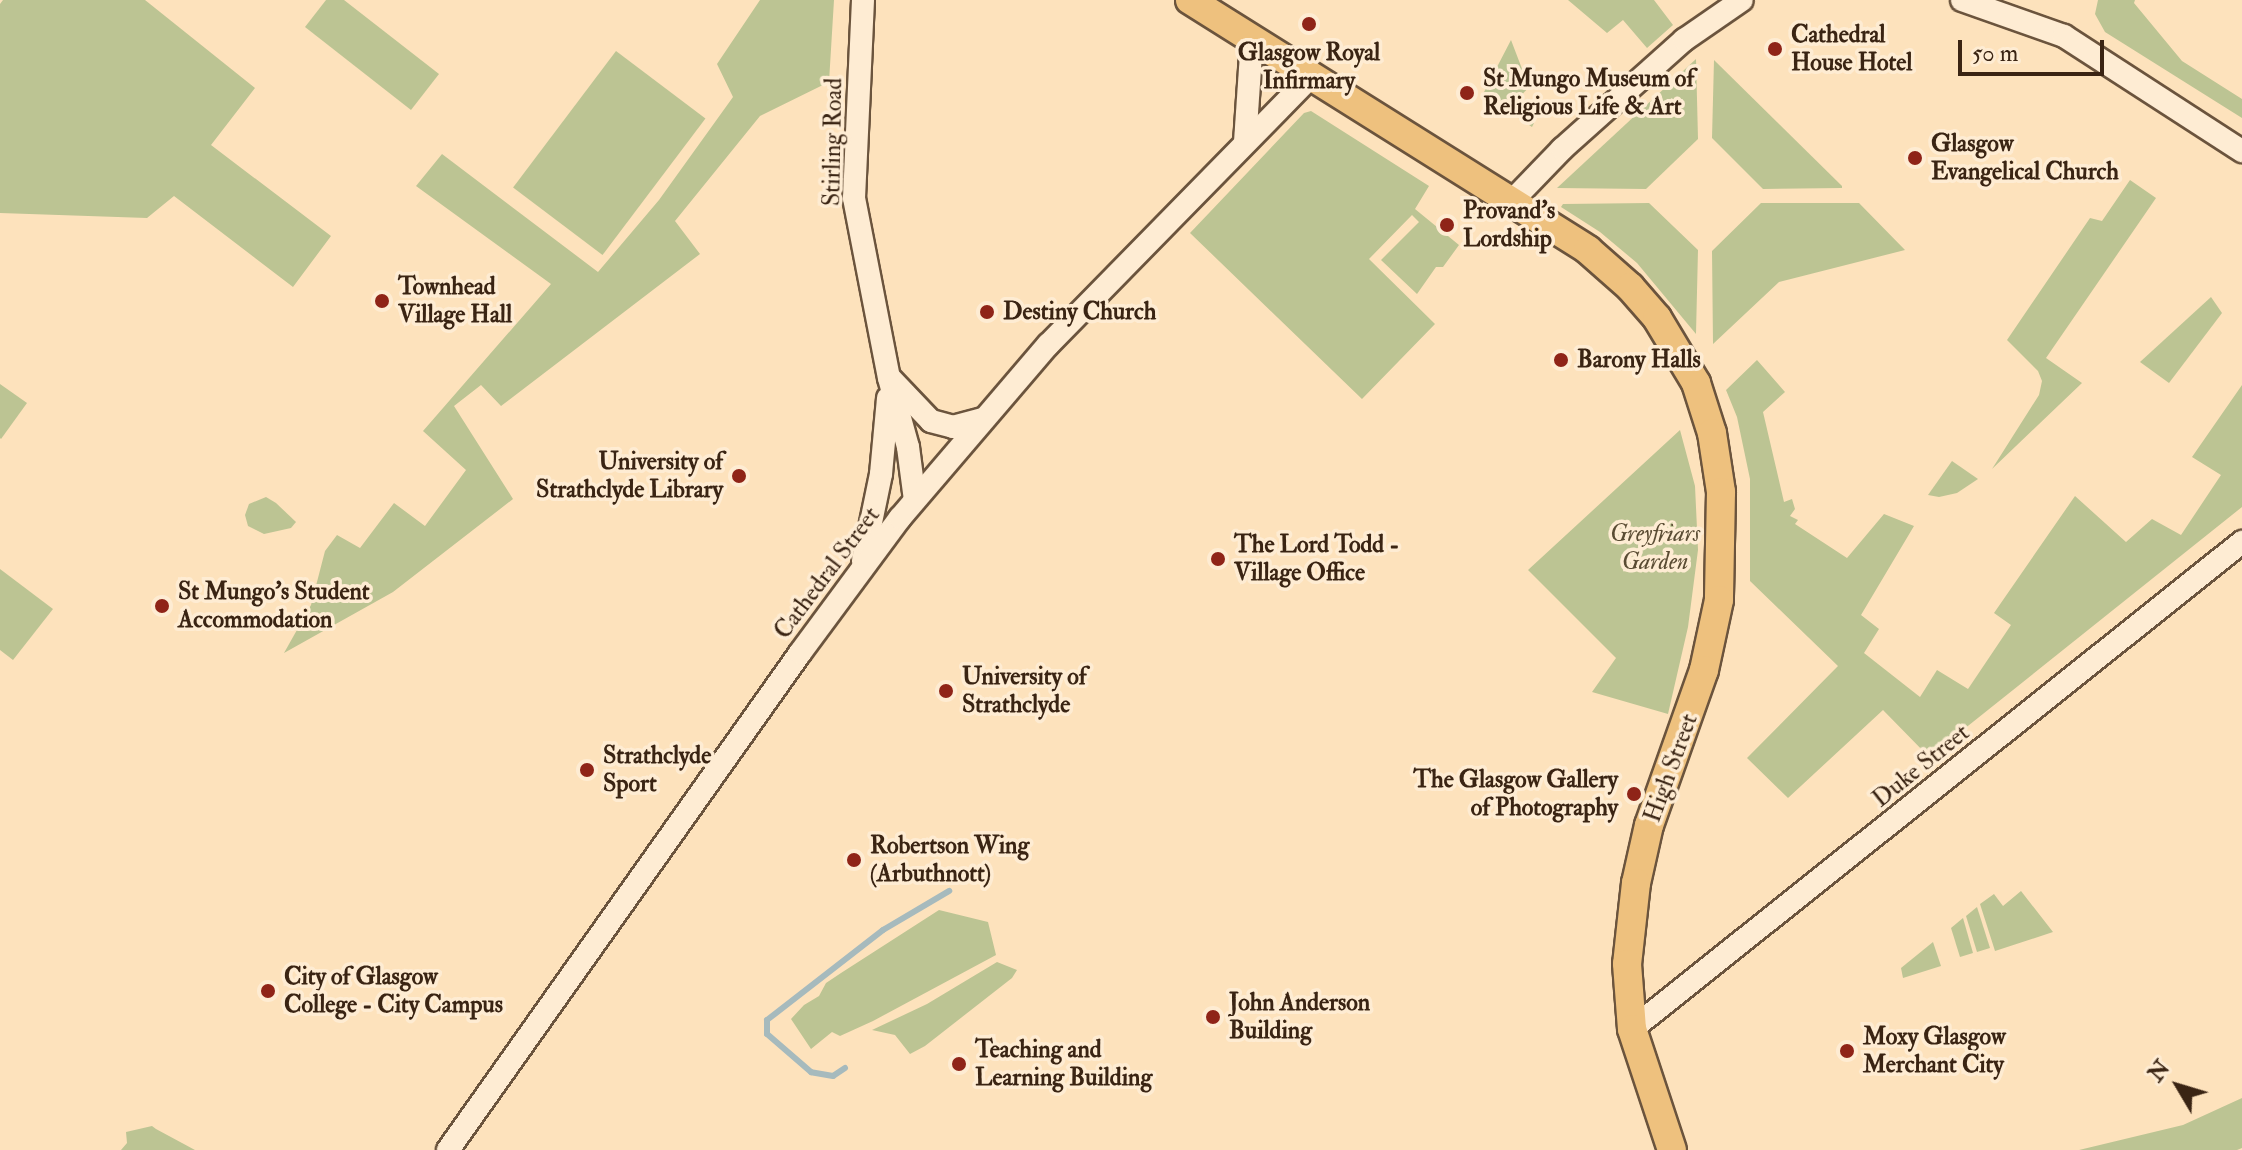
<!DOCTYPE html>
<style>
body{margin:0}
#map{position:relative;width:2242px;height:1150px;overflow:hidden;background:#fde2bc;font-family:"IM FELL Double Pica",serif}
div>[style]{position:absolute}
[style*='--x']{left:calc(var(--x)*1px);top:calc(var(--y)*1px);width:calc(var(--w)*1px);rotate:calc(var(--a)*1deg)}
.green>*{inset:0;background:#bcc493;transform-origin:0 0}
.stream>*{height:6px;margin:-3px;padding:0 3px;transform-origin:3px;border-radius:3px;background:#a6babd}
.roads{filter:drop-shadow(2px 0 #6b543d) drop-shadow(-2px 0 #6b543d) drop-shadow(0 2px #6b543d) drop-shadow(0 -2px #6b543d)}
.minor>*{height:22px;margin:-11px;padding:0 11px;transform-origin:11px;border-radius:11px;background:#feecd3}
.major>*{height:28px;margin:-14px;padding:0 14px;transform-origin:14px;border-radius:14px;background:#eec17e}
.dots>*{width:22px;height:22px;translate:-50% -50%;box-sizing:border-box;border:4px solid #feecd3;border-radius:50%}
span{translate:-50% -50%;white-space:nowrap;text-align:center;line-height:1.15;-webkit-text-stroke:7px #feecd3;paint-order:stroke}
.poi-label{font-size:24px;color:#3a2413;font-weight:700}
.left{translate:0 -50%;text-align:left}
.right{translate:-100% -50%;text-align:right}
.street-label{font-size:24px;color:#3a2413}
.park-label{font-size:24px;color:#5a4c33;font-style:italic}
.north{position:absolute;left:2138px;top:1046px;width:80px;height:80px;-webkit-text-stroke:6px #feecd3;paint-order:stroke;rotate:308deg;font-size:22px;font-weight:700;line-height:32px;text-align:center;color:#3a2413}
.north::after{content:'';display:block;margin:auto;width:28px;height:36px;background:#3a2413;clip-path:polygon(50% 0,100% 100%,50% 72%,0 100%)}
.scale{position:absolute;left:1958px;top:40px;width:146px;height:36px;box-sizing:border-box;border:4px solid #3a2413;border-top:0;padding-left:10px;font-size:24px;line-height:28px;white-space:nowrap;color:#3a2413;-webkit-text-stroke:6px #feecd3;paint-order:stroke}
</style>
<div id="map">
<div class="green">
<i style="clip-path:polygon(3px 0,145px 0,255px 88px,211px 145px,331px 236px,293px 287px,174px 196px,147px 218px,0 213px,0 4px)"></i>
<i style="clip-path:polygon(326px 0,344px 0,439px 74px,411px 110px,305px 27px)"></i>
<i style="clip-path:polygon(760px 0,834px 0,829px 82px,760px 116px,675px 221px,700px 254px,501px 406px,481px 385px,454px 406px,513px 499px,393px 592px,284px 653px,311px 605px,325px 551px,337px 535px,360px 548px,394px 503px,425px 526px,466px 470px,423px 431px,551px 284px,416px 186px,442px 154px,598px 272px,659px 200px,733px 97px,717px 64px)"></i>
<i style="clip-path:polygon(1568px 0,1654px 0,1673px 25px,1647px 48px,1623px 20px,1607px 33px)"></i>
<i style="clip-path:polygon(2098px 0,2135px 0,2134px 3px,2182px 61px,2242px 99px,2242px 118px,2105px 32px,2095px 14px)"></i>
<i style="clip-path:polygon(1511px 40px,1529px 87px,1516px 101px,1524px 107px,1520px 113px,1534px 123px,1532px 127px,1483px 94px)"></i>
<i style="left:616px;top:51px;width:112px;height:171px;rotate:37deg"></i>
<i style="clip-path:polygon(1696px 59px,1698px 139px,1646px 189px,1557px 188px)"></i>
<i style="clip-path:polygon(1714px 60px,1842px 186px,1842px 188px,1763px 189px,1712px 138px)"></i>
<i style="clip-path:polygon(1311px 111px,1429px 186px,1415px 209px,1459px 245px,1443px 267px,1436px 267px,1417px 294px,1381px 260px,1419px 222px,1412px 215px,1369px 259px,1435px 324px,1362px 399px,1190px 233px,1304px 113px)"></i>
<i style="clip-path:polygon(2130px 180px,2156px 198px,2046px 358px,2082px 383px,1992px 469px,2039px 395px,2042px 381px,2038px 371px,2007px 340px,2090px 218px,2102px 221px)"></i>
<i style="clip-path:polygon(1649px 203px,1698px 250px,1696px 334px,1637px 263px,1600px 232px,1561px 207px,1563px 204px)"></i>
<i style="clip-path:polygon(1761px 203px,1859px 203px,1905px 250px,1779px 282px,1713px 344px,1712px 251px)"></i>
<i style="clip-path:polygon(2211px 297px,2222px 313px,2169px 383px,2140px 362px)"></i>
<i style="clip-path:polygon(1757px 360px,1785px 392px,1763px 412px,1784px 502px,1792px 499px,1795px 509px,1790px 516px,1798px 520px,1795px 524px,1847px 558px,1884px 514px,1914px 526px,1861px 615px,1879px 629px,1864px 653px,1920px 697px,1937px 670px,1968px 689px,2011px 625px,1994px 613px,2075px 496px,2126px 542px,2152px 519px,2181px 535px,2221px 475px,2192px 457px,2242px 385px,2242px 507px,1929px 757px,1883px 710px,1788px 798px,1747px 758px,1838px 666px,1750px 581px,1750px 479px,1737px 417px,1726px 390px)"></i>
<i style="clip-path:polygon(0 384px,27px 403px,1px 439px,0 438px)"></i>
<i style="clip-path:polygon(1680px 430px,1695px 486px,1698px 550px,1688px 627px,1668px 714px,1592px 692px,1616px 658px,1528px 570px)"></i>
<i style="clip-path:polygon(1952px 461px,1978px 479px,1957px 493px,1939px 497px,1928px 495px)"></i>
<i style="clip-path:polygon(266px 497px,276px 503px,296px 522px,291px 528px,264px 534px,248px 526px,245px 515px,249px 504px)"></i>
<i style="clip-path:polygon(0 569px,53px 609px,13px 660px,0 650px)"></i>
<i style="clip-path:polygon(2021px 891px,2053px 932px,1995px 951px,1980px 904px,1994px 894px,2003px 906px)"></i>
<i style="clip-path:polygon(1977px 907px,1990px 948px,1977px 952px,1966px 916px)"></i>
<i style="clip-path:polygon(939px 910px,988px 922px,996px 955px,873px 1021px,840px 1036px,832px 1032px,811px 1049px,791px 1019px,804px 1005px,819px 996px,826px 983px,841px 973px)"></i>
<i style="clip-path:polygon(1963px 918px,1973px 953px,1960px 957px,1951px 928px)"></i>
<i style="clip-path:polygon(1933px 942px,1941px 966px,1903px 978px,1901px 968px)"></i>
<i style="clip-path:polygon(997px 962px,1017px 970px,1012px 978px,925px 1046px,910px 1054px,895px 1035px,872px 1030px,927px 1004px)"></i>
<i style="clip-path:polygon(2242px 1098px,2242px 1148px,2237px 1150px,2079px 1150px,2183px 1125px)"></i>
<i style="clip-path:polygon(152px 1126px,156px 1129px,195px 1150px,121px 1150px,127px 1143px,126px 1132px)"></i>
</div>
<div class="stream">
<i style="--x:845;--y:1068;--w:14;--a:146"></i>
<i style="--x:833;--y:1076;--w:22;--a:-170"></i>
<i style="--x:811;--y:1072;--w:58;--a:-139.2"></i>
<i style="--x:767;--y:1034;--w:14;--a:-90"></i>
<i style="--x:767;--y:1020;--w:147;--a:-37.8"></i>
<i style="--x:883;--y:930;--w:77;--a:-30.6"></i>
</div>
<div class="roads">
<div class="minor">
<i style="--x:863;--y:0;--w:198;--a:92.6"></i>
<i style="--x:854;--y:198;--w:183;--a:79"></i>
<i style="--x:889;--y:378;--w:72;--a:74.6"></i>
<i style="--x:908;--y:447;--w:53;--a:82.5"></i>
<i style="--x:1962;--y:0;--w:108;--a:19.4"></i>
<i style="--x:2064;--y:36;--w:212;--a:32.9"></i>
<i style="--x:1245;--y:142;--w:102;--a:-86.1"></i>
<i style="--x:1511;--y:202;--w:74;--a:-46.1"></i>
<i style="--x:1562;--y:149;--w:164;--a:-41.8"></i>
<i style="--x:1684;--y:40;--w:70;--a:-34.6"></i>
<i style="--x:891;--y:379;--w:58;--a:46.4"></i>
<i style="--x:931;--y:421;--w:23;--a:15"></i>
<i style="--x:953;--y:427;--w:30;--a:-15"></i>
<i style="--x:863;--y:561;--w:89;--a:-78.3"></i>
<i style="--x:881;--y:474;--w:76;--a:-84.7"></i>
<i style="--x:1632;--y:1029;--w:781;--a:-38.6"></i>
<i style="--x:448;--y:1150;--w:609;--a:-54.69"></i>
<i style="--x:800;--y:653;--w:168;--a:-53.5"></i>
<i style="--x:900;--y:518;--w:228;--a:-49.5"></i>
<i style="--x:1048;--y:345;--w:375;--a:-45.6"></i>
</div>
<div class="major">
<i style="--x:1190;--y:0;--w:470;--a:32.1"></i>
<i style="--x:1588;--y:250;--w:56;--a:41.4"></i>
<i style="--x:1630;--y:287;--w:41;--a:48.9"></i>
<i style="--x:1657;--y:318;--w:76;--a:59"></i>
<i style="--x:1696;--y:383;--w:52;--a:72.3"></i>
<i style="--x:1712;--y:433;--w:60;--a:81.3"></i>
<i style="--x:1721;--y:492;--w:108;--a:91.1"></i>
<i style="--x:1719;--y:600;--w:72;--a:102.1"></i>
<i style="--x:1704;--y:670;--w:164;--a:109.5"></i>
<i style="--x:1649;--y:825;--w:59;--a:102.6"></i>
<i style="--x:1636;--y:883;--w:81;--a:96.3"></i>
<i style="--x:1627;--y:964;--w:65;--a:85.6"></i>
<i style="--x:1632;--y:1029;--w:127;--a:71.7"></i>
</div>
</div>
<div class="dots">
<i style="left:1309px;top:24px;background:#8f2418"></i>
<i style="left:1775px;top:49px;background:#8f2418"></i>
<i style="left:1467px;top:93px;background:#8f2418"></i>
<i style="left:1915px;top:158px;background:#8f2418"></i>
<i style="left:1447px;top:225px;background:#8f2418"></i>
<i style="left:382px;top:301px;background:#8f2418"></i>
<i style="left:987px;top:312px;background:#8f2418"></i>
<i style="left:1561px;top:360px;background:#8f2418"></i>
<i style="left:739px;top:476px;background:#8f2418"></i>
<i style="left:1218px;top:559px;background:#8f2418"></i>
<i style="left:162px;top:606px;background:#8f2418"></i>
<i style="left:946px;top:691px;background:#8f2418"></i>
<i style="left:587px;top:770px;background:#8f2418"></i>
<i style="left:1634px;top:794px;background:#8f2418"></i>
<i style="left:854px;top:860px;background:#8f2418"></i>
<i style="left:268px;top:991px;background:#8f2418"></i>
<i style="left:1213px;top:1017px;background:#8f2418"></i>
<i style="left:1847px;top:1051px;background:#8f2418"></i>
<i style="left:959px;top:1064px;background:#8f2418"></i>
</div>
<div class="poi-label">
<span class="left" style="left:1791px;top:49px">Cathedral<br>House Hotel</span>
<span style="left:1309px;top:67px">Glasgow Royal<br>Infirmary</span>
<span class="left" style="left:1483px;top:93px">St Mungo Museum of<br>Religious Life &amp; Art</span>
<span class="left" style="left:1931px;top:158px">Glasgow<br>Evangelical Church</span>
<span class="left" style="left:1463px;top:225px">Provand's<br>Lordship</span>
<span class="left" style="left:398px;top:301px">Townhead<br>Village Hall</span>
<span class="left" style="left:1003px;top:312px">Destiny Church</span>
<span class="left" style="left:1577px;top:360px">Barony Halls</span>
<span class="right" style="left:723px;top:476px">University of<br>Strathclyde Library</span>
<span class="left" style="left:1234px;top:559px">The Lord Todd -<br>Village Office</span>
<span class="left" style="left:178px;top:606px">St Mungo's Student<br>Accommodation</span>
<span class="left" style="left:962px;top:691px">University of<br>Strathclyde</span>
<span class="left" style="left:603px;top:770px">Strathclyde<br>Sport</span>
<span class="right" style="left:1618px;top:794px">The Glasgow Gallery<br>of Photography</span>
<span class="left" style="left:870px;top:860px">Robertson Wing<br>(Arbuthnott)</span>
<span class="left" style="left:284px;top:991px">City of Glasgow<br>College - City Campus</span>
<span class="left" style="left:1229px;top:1017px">John Anderson<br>Building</span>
<span class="left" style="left:1863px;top:1051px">Moxy Glasgow<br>Merchant City</span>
<span class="left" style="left:975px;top:1064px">Teaching and<br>Learning Building</span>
</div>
<div class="street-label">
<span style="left:833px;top:142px;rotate:-89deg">Stirling Road</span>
<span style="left:827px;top:573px;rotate:-53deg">Cathedral Street</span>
<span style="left:1921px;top:766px;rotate:-39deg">Duke Street</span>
<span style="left:1671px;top:768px;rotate:-70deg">High Street</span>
</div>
<div class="park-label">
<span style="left:1655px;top:548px">Greyfriars<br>Garden</span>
</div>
<div class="north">N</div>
<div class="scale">50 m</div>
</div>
